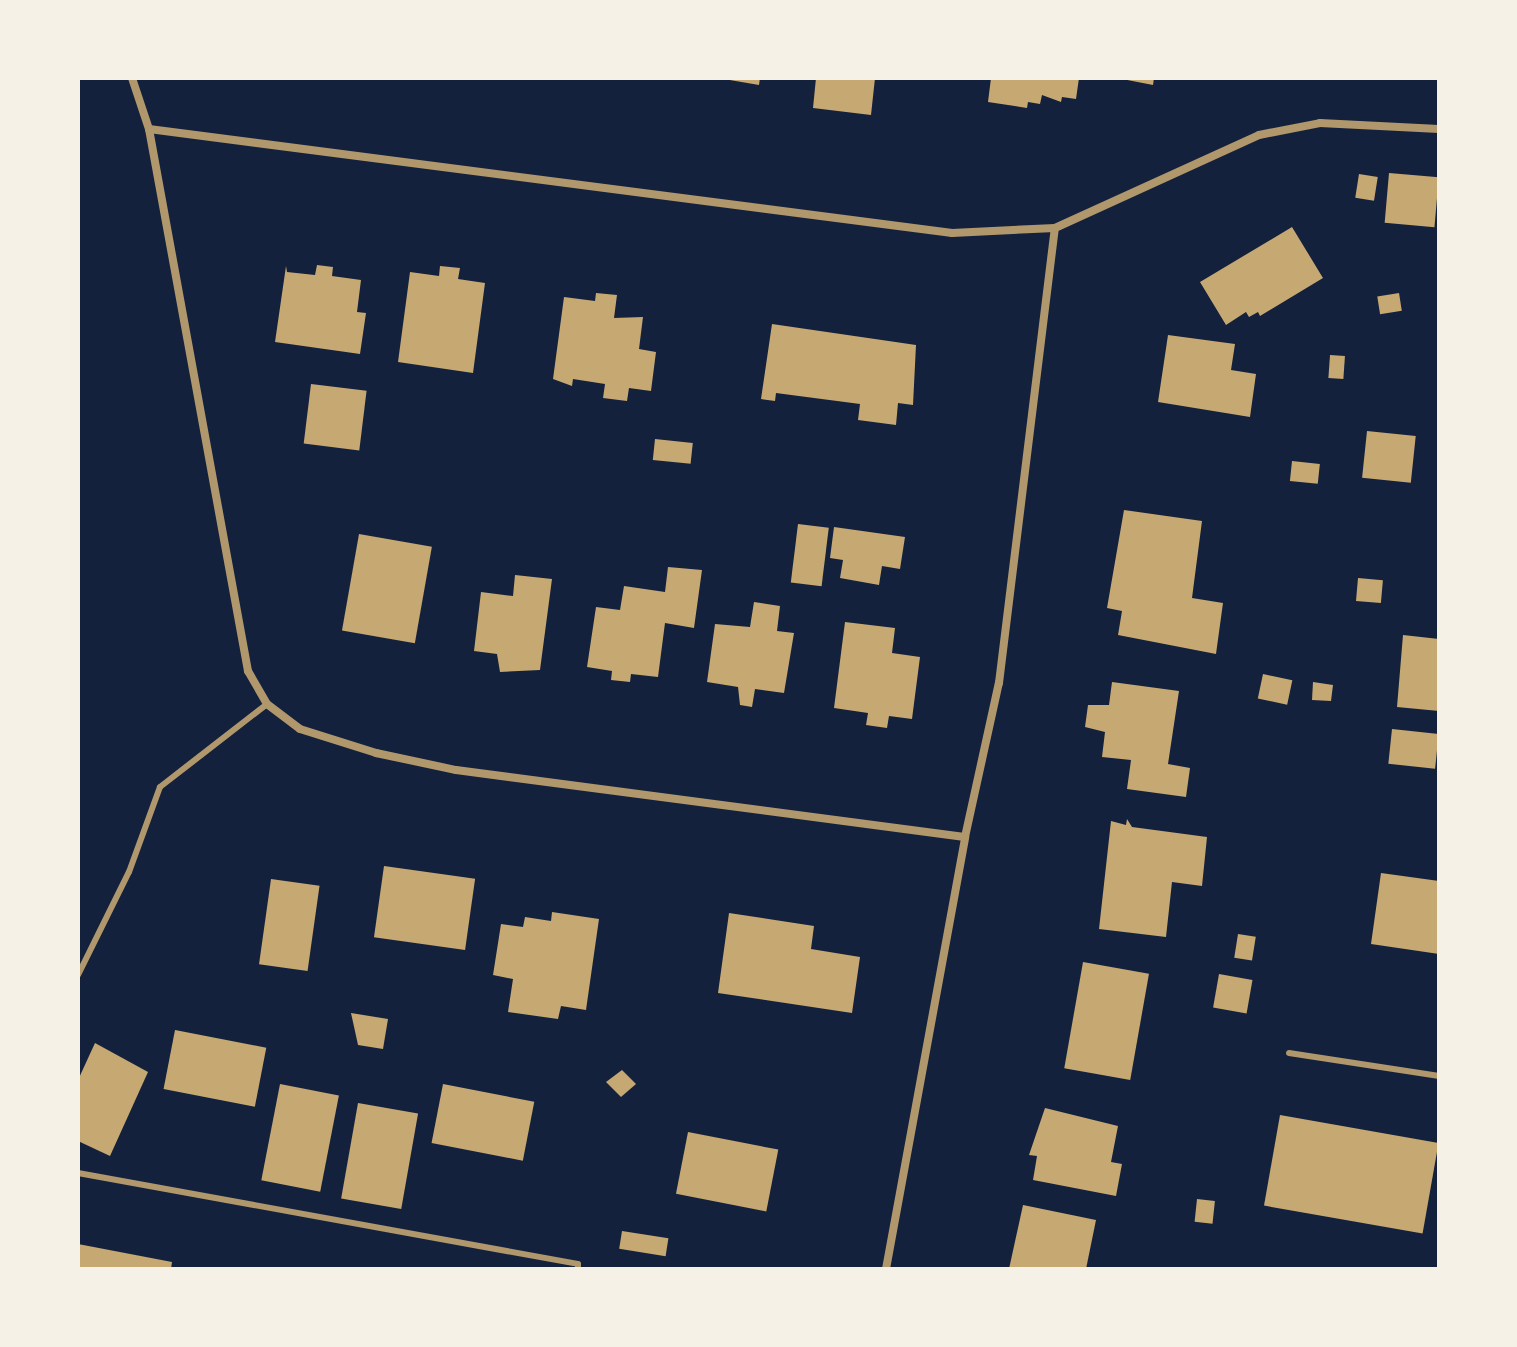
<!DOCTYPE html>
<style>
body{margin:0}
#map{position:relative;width:1517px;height:1347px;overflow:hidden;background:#14213d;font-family:"PT Sans Narrow",sans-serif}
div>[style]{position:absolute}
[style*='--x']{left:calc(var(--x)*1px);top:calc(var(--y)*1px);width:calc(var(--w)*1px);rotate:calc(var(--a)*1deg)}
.building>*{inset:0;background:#c6a872;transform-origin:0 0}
.service>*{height:6px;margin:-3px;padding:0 3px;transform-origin:3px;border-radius:3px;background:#b1986c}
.minor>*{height:8px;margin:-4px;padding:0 4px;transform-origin:4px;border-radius:4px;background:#b1986c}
span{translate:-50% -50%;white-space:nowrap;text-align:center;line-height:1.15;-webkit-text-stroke:8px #f6f1e7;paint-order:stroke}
.frame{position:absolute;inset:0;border:80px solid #f6f1e7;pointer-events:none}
</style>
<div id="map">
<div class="building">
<i style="clip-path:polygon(718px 78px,760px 78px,759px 85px)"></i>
<i style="clip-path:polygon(816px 78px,875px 78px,871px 115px,813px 108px)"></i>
<i style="clip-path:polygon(991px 78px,1079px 78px,1076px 99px,1062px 97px,1061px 102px,1042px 95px,1040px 104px,1028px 102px,1027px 108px,988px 102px)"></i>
<i style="clip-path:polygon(1117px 78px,1154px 78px,1153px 85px)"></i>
<i style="left:1389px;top:173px;width:50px;height:50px;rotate:5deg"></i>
<i style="left:1359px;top:174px;width:19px;height:24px;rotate:9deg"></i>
<i style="clip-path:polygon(1292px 227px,1323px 278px,1260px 316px,1258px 312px,1249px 317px,1246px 312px,1226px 325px,1200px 282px)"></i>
<i style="clip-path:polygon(317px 265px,333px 267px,332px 276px,361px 280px,357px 312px,366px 313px,360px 354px,275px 342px,286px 266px,287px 272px,315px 275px)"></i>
<i style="clip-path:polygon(440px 266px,460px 268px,458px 279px,485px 283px,473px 373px,398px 362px,410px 272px,439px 276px)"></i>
<i style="clip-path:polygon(596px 293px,617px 295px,614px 318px,643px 317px,639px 349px,656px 352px,651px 391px,629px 388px,627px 401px,603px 398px,605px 384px,573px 379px,572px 386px,553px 379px,564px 297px,595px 301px)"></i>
<i style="left:1399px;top:293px;width:18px;height:22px;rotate:81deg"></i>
<i style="clip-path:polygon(772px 324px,916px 345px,913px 405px,898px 403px,896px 425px,858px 420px,860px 404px,776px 393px,775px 401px,761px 399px)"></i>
<i style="clip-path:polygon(1168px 335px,1235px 344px,1231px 370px,1256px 374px,1250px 417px,1158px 402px)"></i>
<i style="left:1330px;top:355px;width:15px;height:23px;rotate:4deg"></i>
<i style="left:311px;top:384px;width:56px;height:60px;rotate:7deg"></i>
<i style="left:1367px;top:431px;width:49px;height:47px;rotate:6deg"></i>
<i style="left:655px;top:439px;width:38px;height:21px;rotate:6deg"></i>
<i style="left:1292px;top:461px;width:28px;height:20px;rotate:6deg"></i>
<i style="clip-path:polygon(1124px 510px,1202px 521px,1192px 598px,1223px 603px,1216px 654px,1118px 635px,1122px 611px,1107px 608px)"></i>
<i style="left:798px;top:524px;width:31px;height:59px;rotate:7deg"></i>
<i style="clip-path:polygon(834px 527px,905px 537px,900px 569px,882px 566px,879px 585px,840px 578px,843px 560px,830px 558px)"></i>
<i style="left:359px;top:534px;width:74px;height:98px;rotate:10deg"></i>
<i style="clip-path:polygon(668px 567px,702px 570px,694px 628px,665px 623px,658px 677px,631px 674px,630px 682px,611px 680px,612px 671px,587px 667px,596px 607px,620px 610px,624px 586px,665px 592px)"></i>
<i style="clip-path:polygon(515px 575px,552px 579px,540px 670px,500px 672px,497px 654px,474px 651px,481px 592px,513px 596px)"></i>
<i style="left:1358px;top:578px;width:25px;height:23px;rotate:5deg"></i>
<i style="clip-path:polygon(754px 602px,780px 606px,777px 631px,794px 633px,784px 693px,755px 689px,752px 707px,740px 705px,738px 687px,707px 682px,715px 624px,750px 627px)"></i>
<i style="clip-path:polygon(845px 622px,895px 628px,892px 653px,920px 657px,912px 719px,889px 716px,887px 728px,866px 725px,868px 713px,834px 708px)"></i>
<i style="clip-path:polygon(1403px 635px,1439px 639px,1439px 711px,1397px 707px)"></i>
<i style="left:1263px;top:674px;width:30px;height:25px;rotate:12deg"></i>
<i style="clip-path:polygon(1112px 682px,1179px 691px,1168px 764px,1190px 768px,1186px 797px,1127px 789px,1131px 760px,1102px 757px,1105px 732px,1085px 727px,1088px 705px,1109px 705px)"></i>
<i style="clip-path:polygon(1313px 682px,1333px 685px,1331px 701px,1312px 700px)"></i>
<i style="left:1392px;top:729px;width:47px;height:35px;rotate:6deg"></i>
<i style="clip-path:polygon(1127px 819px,1132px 827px,1207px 837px,1202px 886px,1172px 882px,1166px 937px,1099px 929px,1111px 821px,1126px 825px)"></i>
<i style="left:384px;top:866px;width:92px;height:72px;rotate:8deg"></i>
<i style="clip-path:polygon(1381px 873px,1439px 881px,1439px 954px,1371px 944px)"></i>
<i style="left:271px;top:879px;width:49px;height:86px;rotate:8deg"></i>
<i style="clip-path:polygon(552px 912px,599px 919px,586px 1010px,561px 1006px,558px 1019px,508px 1012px,513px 979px,493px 975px,501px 924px,523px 927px,525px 917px,551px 921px)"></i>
<i style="clip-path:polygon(729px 913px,814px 926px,811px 949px,860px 957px,852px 1013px,718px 993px)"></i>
<i style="left:1238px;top:934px;width:18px;height:24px;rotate:9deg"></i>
<i style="left:1083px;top:962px;width:67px;height:108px;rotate:10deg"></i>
<i style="left:1219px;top:974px;width:34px;height:34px;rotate:10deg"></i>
<i style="clip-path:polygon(351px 1013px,388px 1019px,383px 1049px,358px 1045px)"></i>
<i style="left:175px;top:1030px;width:93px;height:60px;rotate:11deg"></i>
<i style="clip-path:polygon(95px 1043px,148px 1072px,110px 1156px,78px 1141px,78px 1080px)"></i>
<i style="clip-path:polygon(622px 1070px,636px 1084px,621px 1097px,606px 1082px)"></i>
<i style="left:280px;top:1084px;width:60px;height:98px;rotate:11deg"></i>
<i style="left:443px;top:1084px;width:93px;height:60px;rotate:11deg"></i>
<i style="left:358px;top:1103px;width:61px;height:97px;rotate:10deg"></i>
<i style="clip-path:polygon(1045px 1108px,1118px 1126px,1111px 1162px,1122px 1164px,1116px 1196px,1033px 1180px,1037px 1156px,1029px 1155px)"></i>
<i style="left:1280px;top:1115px;width:161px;height:92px;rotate:10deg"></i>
<i style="left:688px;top:1132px;width:92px;height:63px;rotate:11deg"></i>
<i style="left:1197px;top:1199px;width:18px;height:23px;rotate:6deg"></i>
<i style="clip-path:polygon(1023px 1205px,1096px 1220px,1086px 1269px,1009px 1269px)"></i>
<i style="left:622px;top:1231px;width:47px;height:18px;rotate:9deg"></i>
<i style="clip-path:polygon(78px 1244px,172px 1262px,171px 1269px,78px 1269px)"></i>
</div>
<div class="service">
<i style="--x:78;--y:975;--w:115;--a:-63.7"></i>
<i style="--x:129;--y:872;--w:90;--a:-70"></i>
<i style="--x:160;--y:787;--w:135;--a:-37.8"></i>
<i style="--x:1289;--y:1053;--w:152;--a:8.7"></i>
<i style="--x:78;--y:1173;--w:508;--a:10.31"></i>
<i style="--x:578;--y:1264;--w:5;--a:90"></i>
</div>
<div class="minor">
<i style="--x:132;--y:78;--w:54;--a:71.6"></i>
<i style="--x:149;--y:129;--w:551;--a:79.65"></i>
<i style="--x:248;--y:671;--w:38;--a:60"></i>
<i style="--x:267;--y:704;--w:41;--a:37.1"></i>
<i style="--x:300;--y:729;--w:80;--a:17.5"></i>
<i style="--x:376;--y:753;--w:82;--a:12"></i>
<i style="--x:456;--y:770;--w:513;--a:7.5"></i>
<i style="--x:149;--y:129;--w:810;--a:7.38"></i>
<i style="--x:952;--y:233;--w:103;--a:-2.8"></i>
<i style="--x:1055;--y:228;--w:224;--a:-24.5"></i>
<i style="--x:1259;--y:135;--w:62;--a:-11.1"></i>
<i style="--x:1320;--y:123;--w:119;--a:2.9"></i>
<i style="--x:886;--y:1269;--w:439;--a:-79.6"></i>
<i style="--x:965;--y:837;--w:158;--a:-77.6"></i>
<i style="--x:999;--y:683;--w:458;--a:-83"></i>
</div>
<div class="frame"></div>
</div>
